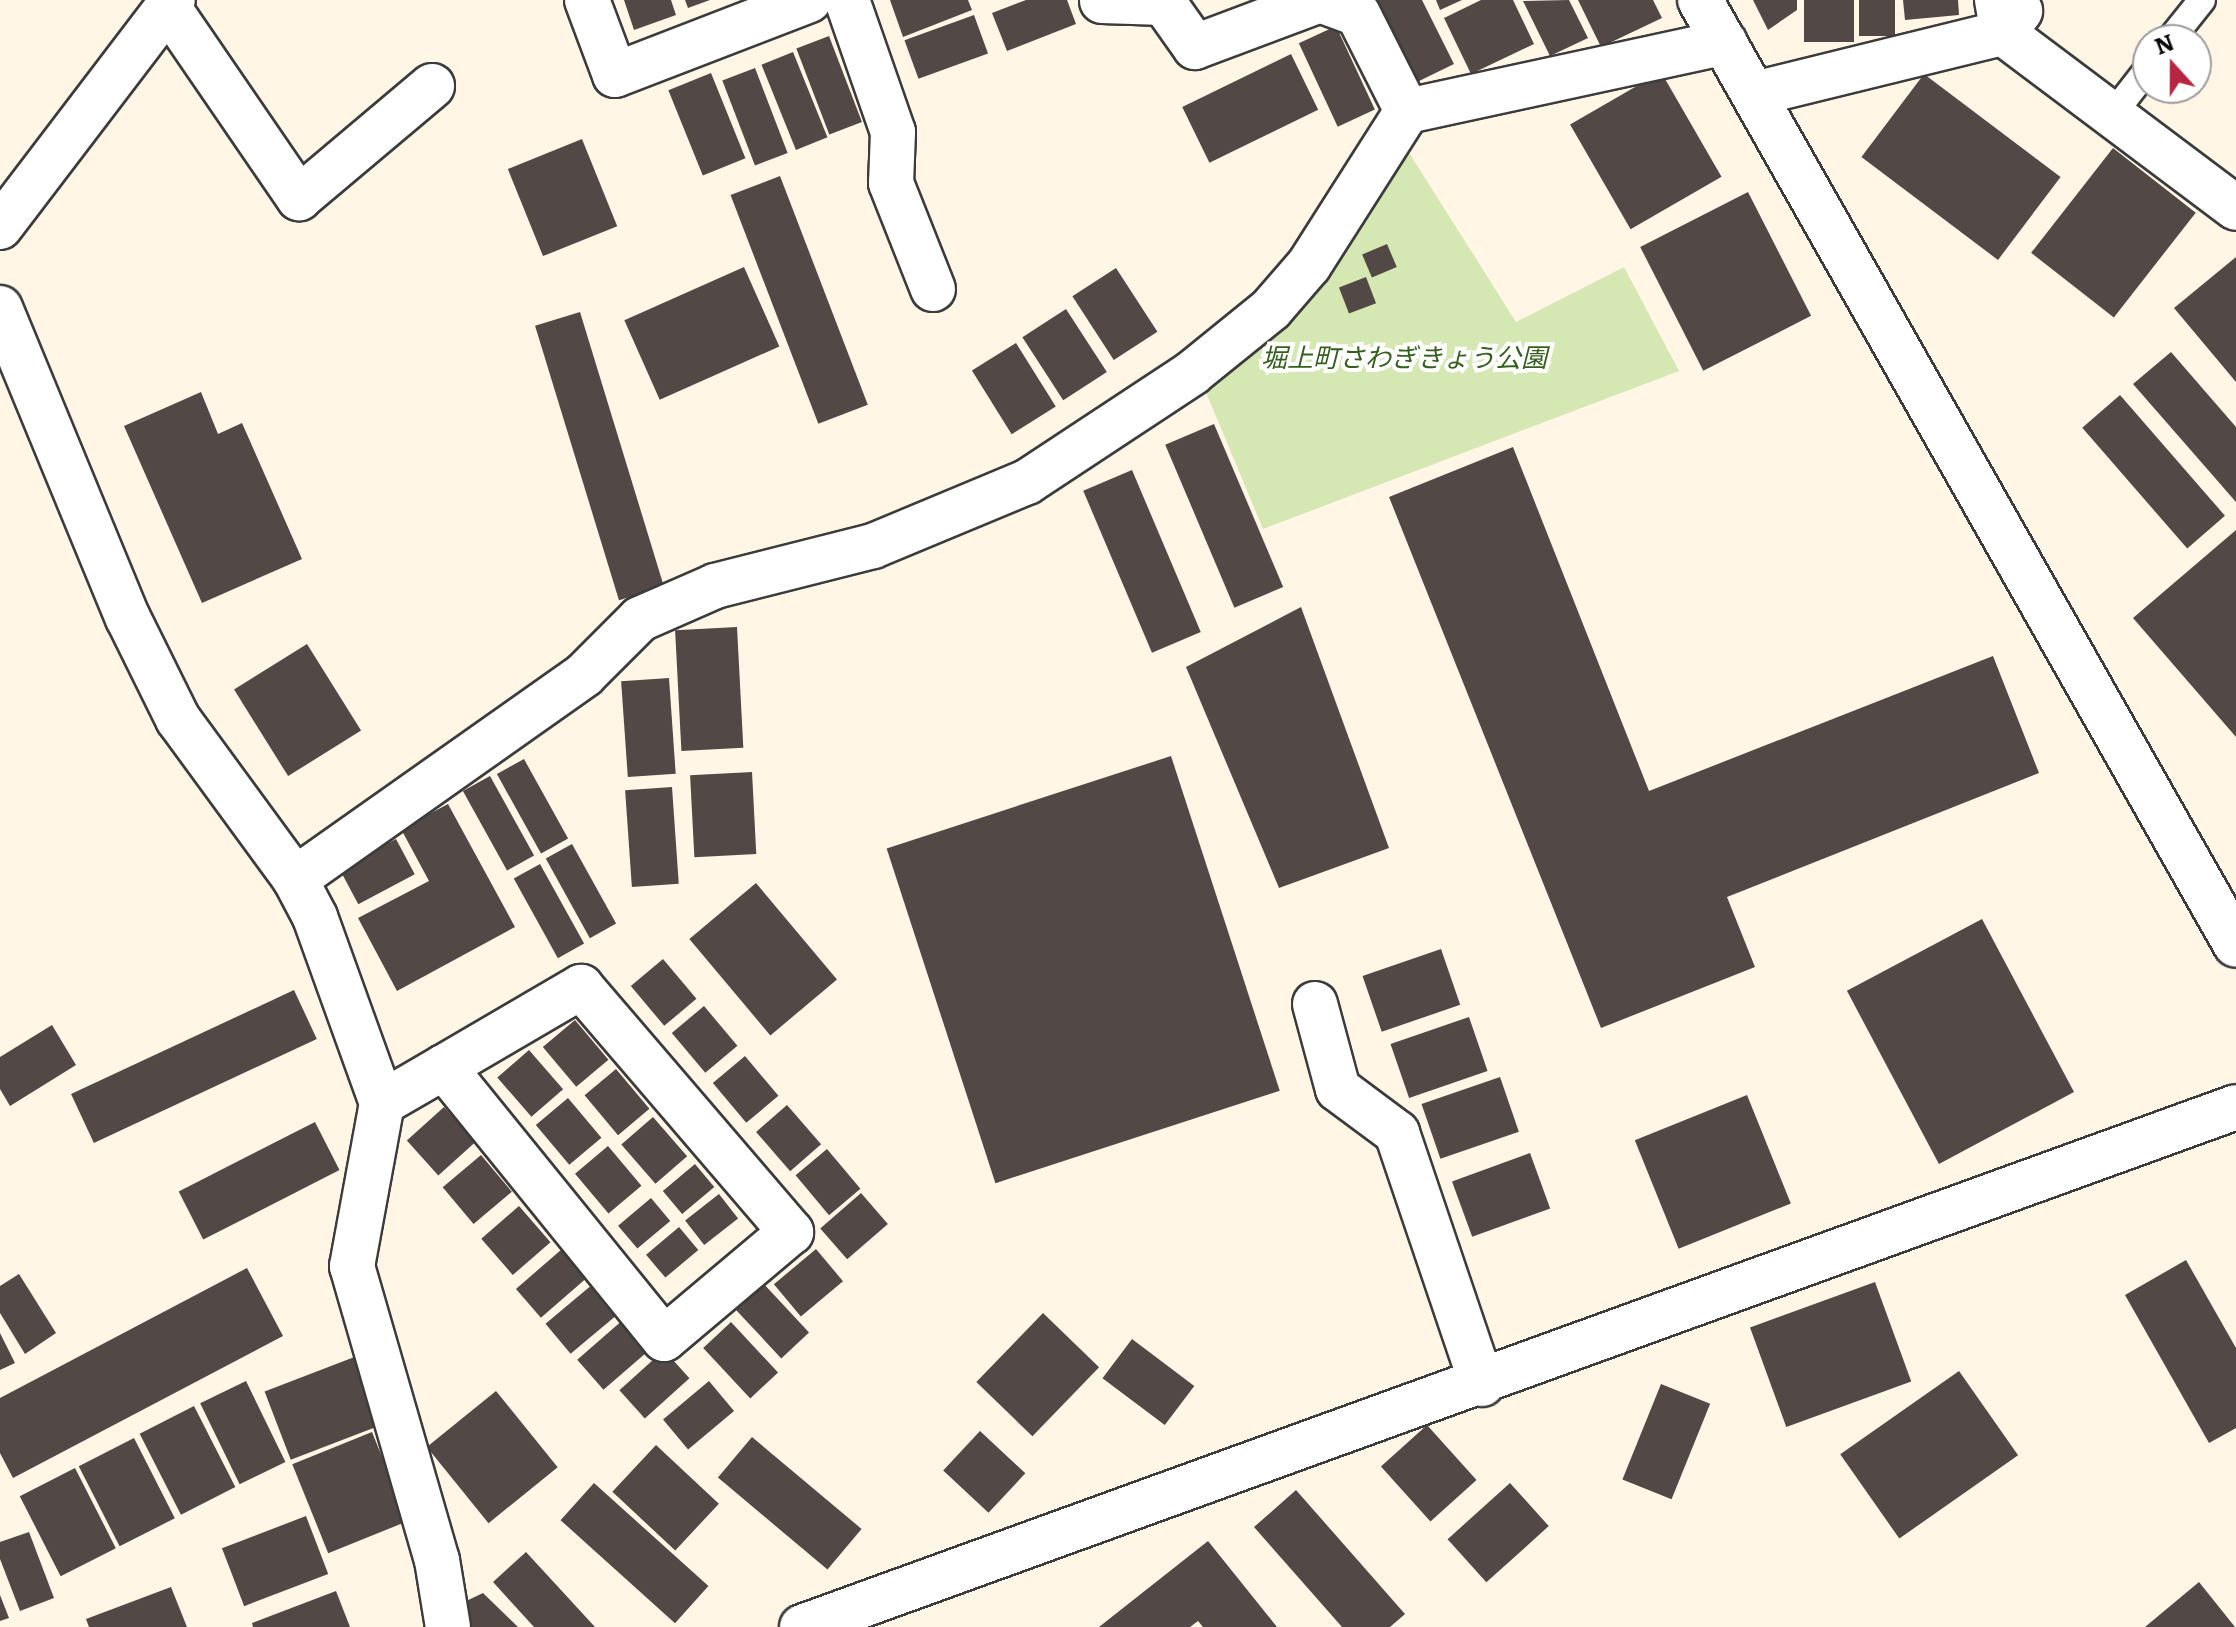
<!DOCTYPE html>
<meta charset="utf-8">
<style>
body{margin:0}
#map{position:relative;width:2236px;height:1627px;overflow:hidden;background:#fff6e6;font-family:Literata,"Noto Sans JP",serif}
div>[style]{position:absolute}
[style*='--x']{left:calc(var(--x)*1px);top:calc(var(--y)*1px);width:calc(var(--w)*1px);rotate:calc(var(--a)*1deg)}
.green>*{inset:0;background:#d5e7b2}
.building>*{inset:0;background:#524946;transform-origin:0 0}
.roads{filter:drop-shadow(2px 0 #3c3c3c) drop-shadow(-2px 0 #3c3c3c) drop-shadow(0 2px #3c3c3c) drop-shadow(0 -2px #3c3c3c)}
.service>*{height:26px;margin:-13px;padding:0 13px;transform-origin:13px;border-radius:13px;background:#fff}
.minor>*{height:44px;margin:-22px;padding:0 22px;transform-origin:22px;border-radius:22px;background:#fff}
.tertiary>*{height:44px;margin:-22px;padding:0 22px;transform-origin:22px;border-radius:22px;background:#fff}
span{translate:-50% -50%;white-space:nowrap;text-align:center;line-height:1.15;-webkit-text-stroke:8px #fff;paint-order:stroke}
.park-label{font-size:26px;color:#345f1c;font-style:italic}
.north{position:absolute;left:2132px;top:24px;width:80px;height:80px;box-sizing:border-box;background:#fff;border:2px solid #9d9d9d;border-radius:50%;rotate:339deg;font-size:22px;font-weight:700;line-height:32px;text-align:center;color:#090909}
.north::after{content:'';display:block;margin:auto;width:28px;height:36px;background:#b62541;clip-path:polygon(50% 0,100% 100%,50% 72%,0 100%)}
</style>
<div id="map">
<div class="green">
<i style="clip-path:polygon(1406px 148px,1516px 322px,1624px 267px,1679px 371px,1263px 529px,1205px 390px,1256px 352px,1319px 284px,1364px 223px)"></i>
</div>
<div class="building">
<i style="clip-path:polygon(624px 0,671px 0,676px 15px,634px 30px)"></i>
<i style="clip-path:polygon(685px 0,710px 0,688px 8px)"></i>
<i style="clip-path:polygon(890px 0,968px 0,972px 10px,903px 37px)"></i>
<i style="clip-path:polygon(1026px 0,1067px 0,1076px 24px,1007px 51px,992px 13px)"></i>
<i style="clip-path:polygon(1373px 0,1422px 0,1454px 64px,1415px 83px)"></i>
<i style="clip-path:polygon(1436px 0,1462px 0,1440px 10px)"></i>
<i style="clip-path:polygon(1481px 0,1513px 0,1534px 44px,1471px 74px,1444px 18px)"></i>
<i style="clip-path:polygon(1569px 0,1588px 38px,1550px 56px,1523px 1px)"></i>
<i style="clip-path:polygon(1578px 0,1653px 0,1662px 18px,1601px 47px)"></i>
<i style="clip-path:polygon(1753px 0,1797px 0,1797px 10px,1768px 30px)"></i>
<i style="left:1804px;top:0;width:50px;height:42px"></i>
<i style="left:1859px;top:0;width:36px;height:36px"></i>
<i style="clip-path:polygon(1903px 0,1958px 0,1959px 15px,1905px 20px)"></i>
<i style="left:974px;top:15px;width:41px;height:74px;rotate:70deg"></i>
<i style="left:1336px;top:26px;width:92px;height:41px;rotate:65deg"></i>
<i style="left:829px;top:36px;width:92px;height:35px;rotate:69deg"></i>
<i style="left:793px;top:52px;width:92px;height:34px;rotate:68deg"></i>
<i style="left:1291px;top:54px;width:62px;height:121px;rotate:64deg"></i>
<i style="left:755px;top:68px;width:91px;height:35px;rotate:69deg"></i>
<i style="left:1661px;top:72px;width:121px;height:105px;rotate:60deg"></i>
<i style="left:711px;top:73px;width:92px;height:46px;rotate:68deg"></i>
<i style="left:1924px;top:74px;width:171px;height:104px;rotate:37deg"></i>
<i style="left:582px;top:139px;width:94px;height:80px;rotate:68deg"></i>
<i style="left:2113px;top:148px;width:105px;height:133px;rotate:38deg"></i>
<i style="left:780px;top:176px;width:245px;height:53px;rotate:69deg"></i>
<i style="left:1748px;top:192px;width:139px;height:121px;rotate:63deg"></i>
<i style="left:1387px;top:244px;width:25px;height:27px;rotate:67deg"></i>
<i style="clip-path:polygon(2236px 257px,2236px 382px,2174px 308px)"></i>
<i style="left:744px;top:267px;width:87px;height:131px;rotate:66deg"></i>
<i style="left:1116px;top:268px;width:76px;height:52px;rotate:57deg"></i>
<i style="left:1366px;top:277px;width:28px;height:29px;rotate:69deg"></i>
<i style="left:1066px;top:309px;width:75px;height:52px;rotate:57deg"></i>
<i style="left:580px;top:312px;width:287px;height:47px;rotate:73deg"></i>
<i style="left:1016px;top:343px;width:75px;height:52px;rotate:58deg"></i>
<i style="clip-path:polygon(2171px 352px,2236px 427px,2236px 502px,2133px 384px)"></i>
<i style="clip-path:polygon(201px 392px,218px 434px,242px 423px,302px 559px,202px 603px,124px 426px)"></i>
<i style="left:2120px;top:395px;width:160px;height:50px;rotate:49deg"></i>
<i style="left:1214px;top:424px;width:177px;height:53px;rotate:67deg"></i>
<i style="clip-path:polygon(1513px 447px,1649px 791px,1993px 656px,2039px 773px,1727px 897px,1755px 967px,1601px 1028px,1389px 497px)"></i>
<i style="left:1132px;top:470px;width:176px;height:53px;rotate:67deg"></i>
<i style="clip-path:polygon(2236px 530px,2236px 737px,2133px 618px)"></i>
<i style="clip-path:polygon(1301px 607px,1389px 848px,1279px 888px,1186px 667px)"></i>
<i style="left:737px;top:627px;width:121px;height:62px;rotate:87deg"></i>
<i style="left:307px;top:644px;width:102px;height:86px;rotate:58deg"></i>
<i style="left:669px;top:678px;width:96px;height:48px;rotate:86deg"></i>
<i style="left:1171px;top:756px;width:352px;height:299px;rotate:72deg"></i>
<i style="left:524px;top:759px;width:91px;height:31px;rotate:61deg"></i>
<i style="left:752px;top:772px;width:82px;height:62px;rotate:87deg"></i>
<i style="left:490px;top:776px;width:91px;height:31px;rotate:61deg"></i>
<i style="left:672px;top:787px;width:97px;height:47px;rotate:86deg"></i>
<i style="clip-path:polygon(448px 804px,515px 927px,397px 991px,358px 918px,429px 881px,401px 829px)"></i>
<i style="left:396px;top:839px;width:40px;height:64px;rotate:62deg"></i>
<i style="left:572px;top:844px;width:91px;height:30px;rotate:61deg"></i>
<i style="left:540px;top:864px;width:91px;height:30px;rotate:61deg"></i>
<i style="left:756px;top:883px;width:126px;height:87px;rotate:50deg"></i>
<i style="left:1982px;top:919px;width:196px;height:153px;rotate:62deg"></i>
<i style="left:1441px;top:949px;width:59px;height:83px;rotate:71deg"></i>
<i style="left:663px;top:959px;width:52px;height:42px;rotate:50deg"></i>
<i style="left:294px;top:990px;width:54px;height:246px;rotate:65deg"></i>
<i style="left:704px;top:1006px;width:52px;height:42px;rotate:50deg"></i>
<i style="left:1469px;top:1017px;width:57px;height:83px;rotate:71deg"></i>
<i style="left:575px;top:1020px;width:52px;height:42px;rotate:50deg"></i>
<i style="clip-path:polygon(52px 1025px,76px 1065px,10px 1106px,0 1089px,0 1057px)"></i>
<i style="left:529px;top:1050px;width:52px;height:42px;rotate:49deg"></i>
<i style="left:745px;top:1056px;width:52px;height:42px;rotate:50deg"></i>
<i style="left:616px;top:1069px;width:52px;height:41px;rotate:50deg"></i>
<i style="left:1500px;top:1077px;width:58px;height:83px;rotate:71deg"></i>
<i style="left:1747px;top:1095px;width:117px;height:121px;rotate:68deg"></i>
<i style="left:568px;top:1098px;width:52px;height:42px;rotate:50deg"></i>
<i style="left:787px;top:1105px;width:52px;height:41px;rotate:49deg"></i>
<i style="left:444px;top:1107px;width:47px;height:50px;rotate:48deg"></i>
<i style="left:653px;top:1117px;width:52px;height:42px;rotate:49deg"></i>
<i style="left:315px;top:1122px;width:54px;height:153px;rotate:63deg"></i>
<i style="left:608px;top:1146px;width:52px;height:43px;rotate:50deg"></i>
<i style="left:827px;top:1149px;width:52px;height:41px;rotate:50deg"></i>
<i style="left:1530px;top:1153px;width:59px;height:83px;rotate:70deg"></i>
<i style="left:481px;top:1155px;width:48px;height:50px;rotate:50deg"></i>
<i style="left:695px;top:1164px;width:30px;height:42px;rotate:50deg"></i>
<i style="left:861px;top:1193px;width:41px;height:54px;rotate:49deg"></i>
<i style="left:719px;top:1194px;width:31px;height:43px;rotate:52deg"></i>
<i style="left:651px;top:1198px;width:30px;height:43px;rotate:50deg"></i>
<i style="left:519px;top:1206px;width:48px;height:50px;rotate:49deg"></i>
<i style="left:679px;top:1227px;width:30px;height:43px;rotate:50deg"></i>
<i style="left:562px;top:1249px;width:38px;height:61px;rotate:49deg"></i>
<i style="left:816px;top:1249px;width:42px;height:55px;rotate:50deg"></i>
<i style="clip-path:polygon(2186px 1260px,2236px 1348px,2236px 1428px,2209px 1443px,2125px 1295px)"></i>
<i style="clip-path:polygon(247px 1268px,283px 1336px,13px 1478px,0 1453px,0 1398px)"></i>
<i style="clip-path:polygon(19px 1274px,56px 1333px,25px 1354px,0 1313px,0 1286px)"></i>
<i style="left:762px;top:1282px;width:69px;height:38px;rotate:47deg"></i>
<i style="left:1875px;top:1282px;width:106px;height:133px;rotate:70deg"></i>
<i style="left:593px;top:1284px;width:39px;height:62px;rotate:50deg"></i>
<i style="left:1043px;top:1313px;width:78px;height:96px;rotate:44deg"></i>
<i style="left:624px;top:1319px;width:40px;height:62px;rotate:49deg"></i>
<i style="left:731px;top:1322px;width:69px;height:38px;rotate:47deg"></i>
<i style="clip-path:polygon(0 1333px,15px 1363px,0 1370px)"></i>
<i style="left:1132px;top:1339px;width:78px;height:49px;rotate:37deg"></i>
<i style="left:664px;top:1350px;width:38px;height:60px;rotate:48deg"></i>
<i style="left:357px;top:1356px;width:73px;height:99px;rotate:69deg"></i>
<i style="left:1959px;top:1371px;width:103px;height:145px;rotate:55deg"></i>
<i style="left:246px;top:1381px;width:90px;height:51px;rotate:64deg"></i>
<i style="left:709px;top:1381px;width:39px;height:60px;rotate:50deg"></i>
<i style="left:1661px;top:1384px;width:53px;height:103px;rotate:22deg"></i>
<i style="left:496px;top:1391px;width:98px;height:89px;rotate:51deg"></i>
<i style="left:194px;top:1406px;width:91px;height:61px;rotate:63deg"></i>
<i style="left:1427px;top:1425px;width:74px;height:62px;rotate:48deg"></i>
<i style="left:980px;top:1431px;width:62px;height:54px;rotate:43deg"></i>
<i style="left:372px;top:1432px;width:96px;height:86px;rotate:68deg"></i>
<i style="left:752px;top:1437px;width:143px;height:53px;rotate:40deg"></i>
<i style="left:134px;top:1438px;width:90px;height:62px;rotate:63deg"></i>
<i style="left:656px;top:1445px;width:86px;height:64px;rotate:43deg"></i>
<i style="left:75px;top:1468px;width:90px;height:62px;rotate:63deg"></i>
<i style="left:594px;top:1483px;width:154px;height:50px;rotate:42deg"></i>
<i style="left:1510px;top:1483px;width:58px;height:84px;rotate:48deg"></i>
<i style="clip-path:polygon(1296px 1490px,1405px 1614px,1390px 1627px,1342px 1627px,1254px 1527px)"></i>
<i style="left:306px;top:1516px;width:62px;height:90px;rotate:69deg"></i>
<i style="clip-path:polygon(29px 1532px,54px 1598px,20px 1611px,0 1559px,0 1542px)"></i>
<i style="clip-path:polygon(1208px 1541px,1277px 1627px,1203px 1627px,1198px 1621px,1190px 1627px,1099px 1627px)"></i>
<i style="clip-path:polygon(526px 1552px,595px 1627px,534px 1627px,493px 1582px)"></i>
<i style="clip-path:polygon(2199px 1582px,2235px 1627px,2145px 1627px)"></i>
<i style="clip-path:polygon(171px 1587px,187px 1627px,89px 1627px,86px 1619px)"></i>
<i style="clip-path:polygon(336px 1591px,350px 1627px,253px 1627px,252px 1623px)"></i>
<i style="clip-path:polygon(483px 1593px,518px 1627px,469px 1627px,462px 1603px)"></i>
<i style="clip-path:polygon(0 1595px,9px 1618px,0 1621px)"></i>
</div>
<div class="roads">
<div class="service">
<i style="--x:2170;--y:40;--w:51;--a:-51.3"></i>
<i style="--x:2112;--y:115;--w:58;--a:-52"></i>
</div>
<div class="minor">
<i style="--x:587;--y:0;--w:80;--a:69.5"></i>
<i style="--x:615;--y:75;--w:208;--a:-21.1"></i>
<i style="--x:847;--y:0;--w:140;--a:70.8"></i>
<i style="--x:893;--y:132;--w:51;--a:92.2"></i>
<i style="--x:891;--y:183;--w:114;--a:68.4"></i>
<i style="--x:1997;--y:0;--w:34;--a:80"></i>
<i style="--x:2003;--y:33;--w:291;--a:36.9"></i>
<i style="--x:1102;--y:1;--w:62;--a:1.8"></i>
<i style="--x:1164;--y:3;--w:54;--a:54.8"></i>
<i style="--x:1195;--y:47;--w:134;--a:-20.6"></i>
<i style="--x:1320;--y:0;--w:40;--a:20.2"></i>
<i style="--x:1358;--y:14;--w:109;--a:63.2"></i>
<i style="--x:168;--y:7;--w:232;--a:55.6"></i>
<i style="--x:299;--y:198;--w:174;--a:-40.1"></i>
<i style="--x:1754;--y:94;--w:256;--a:-13.8"></i>
<i style="--x:2003;--y:33;--w:28;--a:-52"></i>
<i style="--x:0;--y:227;--w:285;--a:-52.7"></i>
<i style="--x:0;--y:308;--w:335;--a:67.6"></i>
<i style="--x:128;--y:618;--w:113;--a:63.7"></i>
<i style="--x:178;--y:719;--w:198;--a:53.8"></i>
<i style="--x:295;--y:879;--w:43;--a:62.2"></i>
<i style="--x:315;--y:917;--w:198;--a:70.2"></i>
<i style="--x:382;--y:1103;--w:166;--a:100.4"></i>
<i style="--x:352;--y:1266;--w:306;--a:73.9"></i>
<i style="--x:437;--y:1560;--w:68;--a:80.7"></i>
<i style="--x:295;--y:879;--w:354;--a:-35.2"></i>
<i style="--x:584;--y:675;--w:79;--a:-45"></i>
<i style="--x:640;--y:619;--w:82;--a:-23.7"></i>
<i style="--x:715;--y:586;--w:163;--a:-14.2"></i>
<i style="--x:873;--y:546;--w:167;--a:-22.6"></i>
<i style="--x:1027;--y:482;--w:198;--a:-33.4"></i>
<i style="--x:1192;--y:373;--w:102;--a:-39"></i>
<i style="--x:1271;--y:309;--w:58;--a:-49.2"></i>
<i style="--x:1309;--y:265;--w:183;--a:-57.5"></i>
<i style="--x:1407;--y:111;--w:325;--a:-12.2"></i>
<i style="--x:1315;--y:1004;--w:88;--a:74.9"></i>
<i style="--x:1338;--y:1089;--w:74;--a:36.7"></i>
<i style="--x:1397;--y:1133;--w:265;--a:71.3"></i>
<i style="--x:382;--y:1103;--w:72;--a:-30.1"></i>
<i style="--x:444;--y:1067;--w:159;--a:-30.3"></i>
<i style="--x:581;--y:987;--w:323;--a:49.4"></i>
<i style="--x:791;--y:1232;--w:166;--a:139.9"></i>
<i style="--x:664;--y:1339;--w:350;--a:-129"></i>
<i style="--x:802;--y:1627;--w:1525;--a:-19.93"></i>
</div>
<div class="tertiary">
<i style="--x:1700;--y:0;--w:1086;--a:60.44"></i>
</div>
</div>
<div class="park-label">
<span style="left:1404px;top:356px">堀上町さわぎきょう公園</span>
</div>
<div class="north">N</div>
</div>
